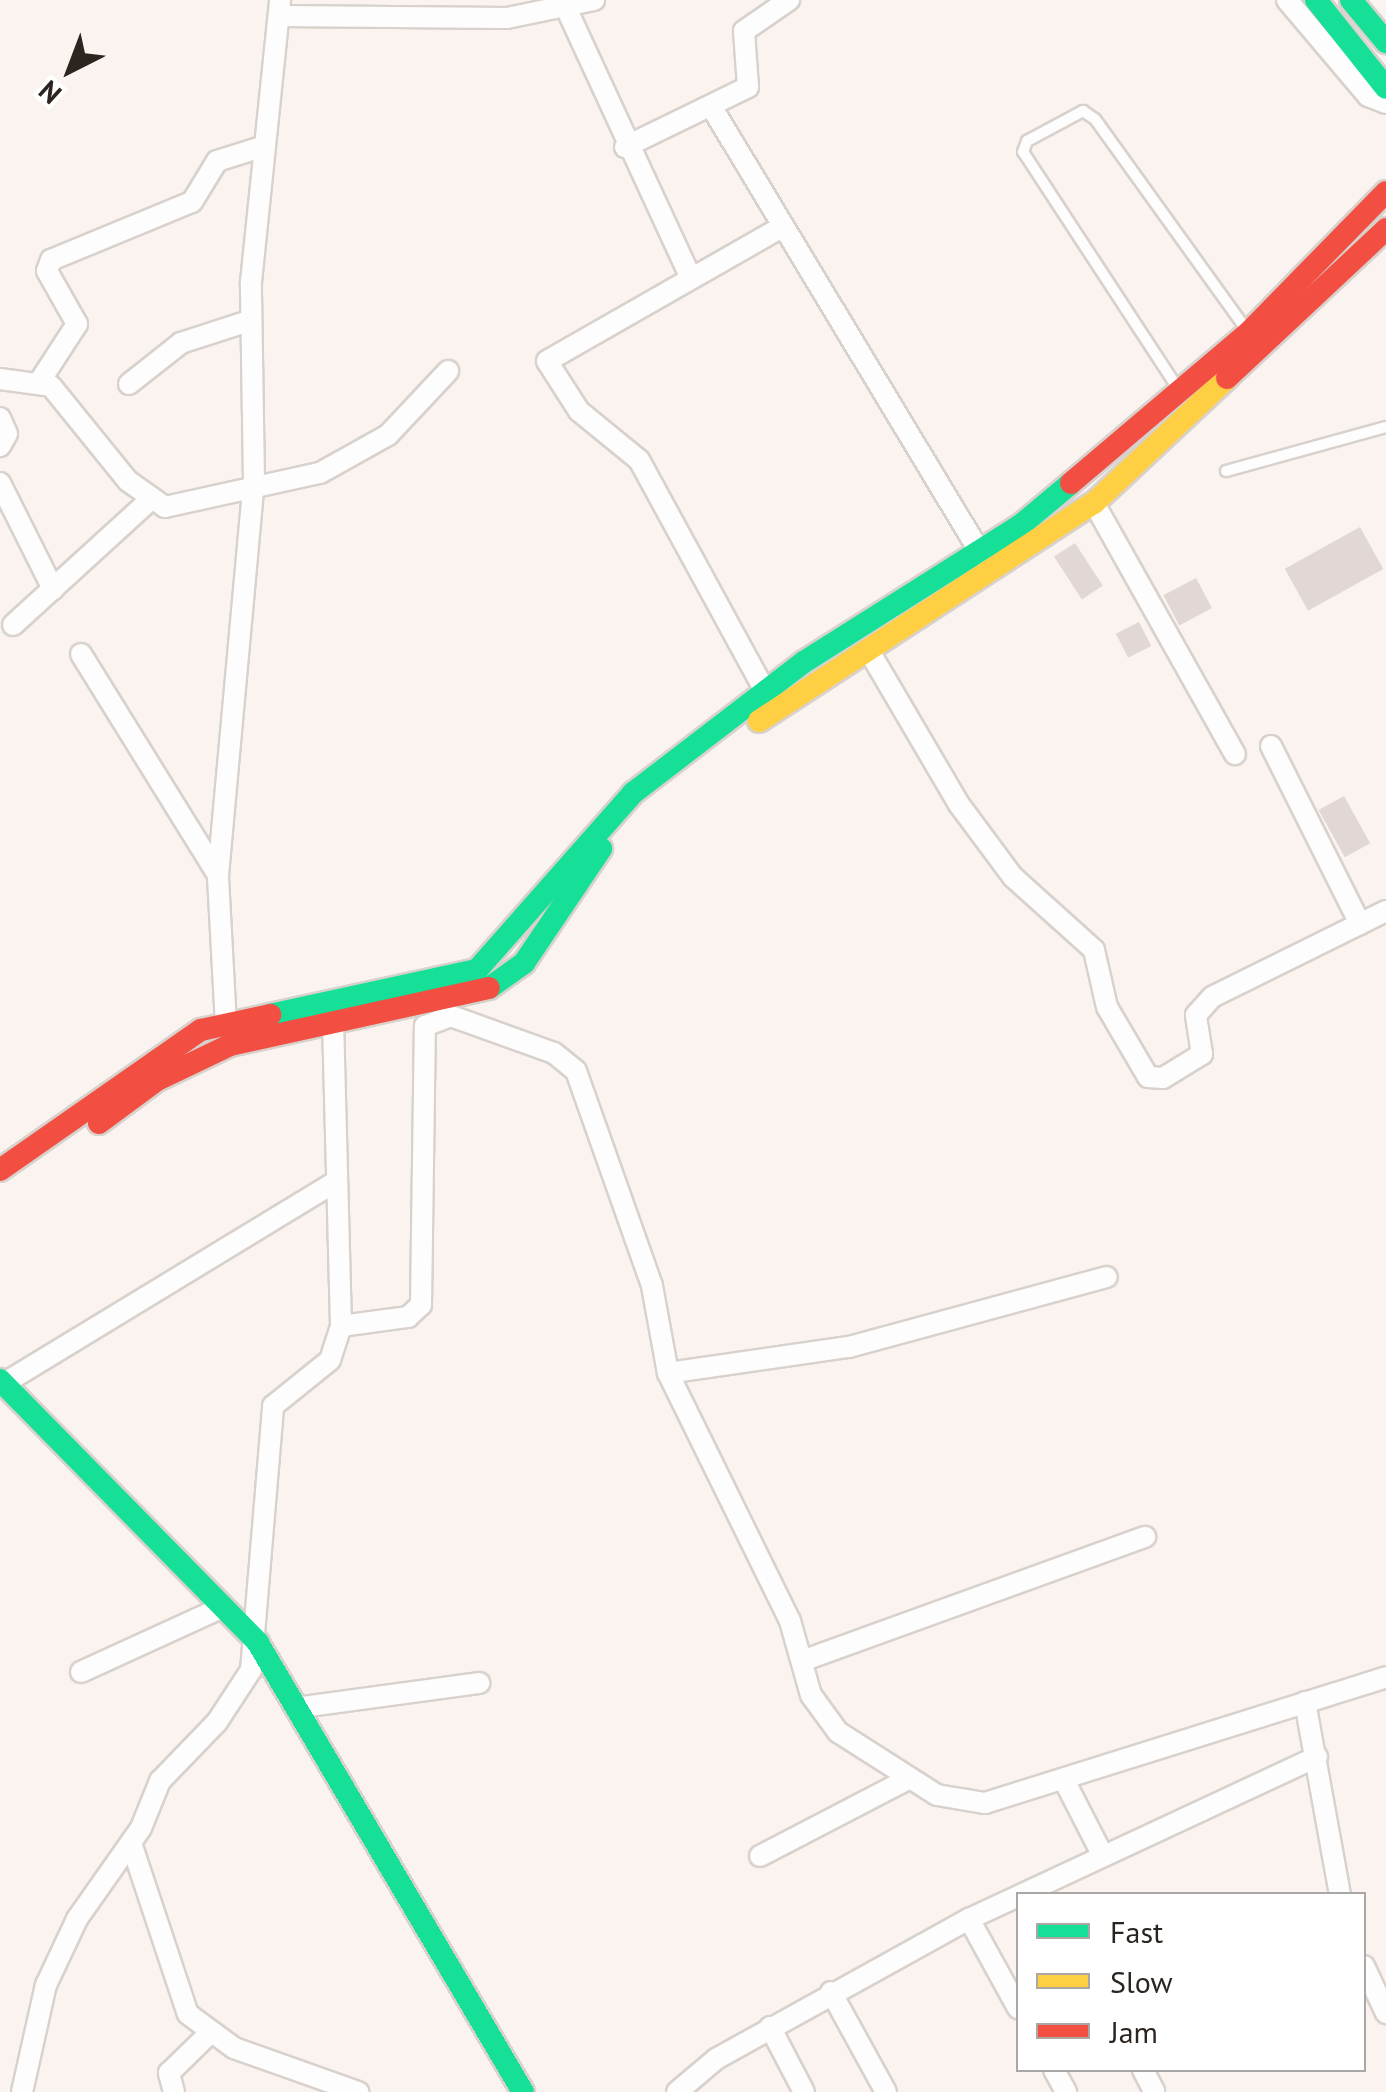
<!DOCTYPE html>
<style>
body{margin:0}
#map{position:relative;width:1386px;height:2092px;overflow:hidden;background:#faf3ef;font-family:"PT Sans",sans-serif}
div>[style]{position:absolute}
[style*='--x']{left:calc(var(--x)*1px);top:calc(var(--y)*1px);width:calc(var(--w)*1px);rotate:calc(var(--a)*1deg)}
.building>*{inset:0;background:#e1d8d5;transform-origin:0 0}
.roads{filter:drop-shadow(2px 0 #d8d1cc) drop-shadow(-2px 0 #d8d1cc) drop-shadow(0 2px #d8d1cc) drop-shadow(0 -2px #d8d1cc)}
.lane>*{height:10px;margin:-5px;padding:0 5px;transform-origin:5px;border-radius:5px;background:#fefdfd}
.street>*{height:20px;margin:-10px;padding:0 10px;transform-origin:10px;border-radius:10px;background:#fefdfd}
.fast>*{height:22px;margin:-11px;padding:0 11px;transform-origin:11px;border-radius:11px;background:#16e098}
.slow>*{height:22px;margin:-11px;padding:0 11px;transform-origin:11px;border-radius:11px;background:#ffcf43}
.jam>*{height:22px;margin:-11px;padding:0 11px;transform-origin:11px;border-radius:11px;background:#f24e42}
span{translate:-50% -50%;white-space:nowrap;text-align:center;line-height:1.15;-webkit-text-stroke:8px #fff;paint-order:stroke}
.legend{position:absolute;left:1016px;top:1892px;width:350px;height:180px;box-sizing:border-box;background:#fff;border:2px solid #aba7a5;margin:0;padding:12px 18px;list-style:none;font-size:30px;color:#2c241f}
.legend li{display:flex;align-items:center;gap:20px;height:50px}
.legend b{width:50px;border:2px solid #aba7a5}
.north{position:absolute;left:20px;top:20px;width:100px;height:100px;-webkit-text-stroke:8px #fff;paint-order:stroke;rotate:222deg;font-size:28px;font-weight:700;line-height:40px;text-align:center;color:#2c241f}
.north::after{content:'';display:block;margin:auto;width:35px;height:45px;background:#2c241f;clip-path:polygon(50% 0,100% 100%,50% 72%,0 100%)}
</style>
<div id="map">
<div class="building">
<i style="left:1360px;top:527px;width:48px;height:86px;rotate:61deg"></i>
<i style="left:1075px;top:543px;width:51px;height:25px;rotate:57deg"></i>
<i style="left:1196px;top:578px;width:34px;height:37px;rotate:62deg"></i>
<i style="left:1139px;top:622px;width:27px;height:26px;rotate:63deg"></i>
<i style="left:1344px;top:796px;width:54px;height:29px;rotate:61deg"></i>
</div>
<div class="roads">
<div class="lane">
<i style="--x:1177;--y:387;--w:281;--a:-123.2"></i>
<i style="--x:1023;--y:152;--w:12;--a:-70"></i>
<i style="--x:1027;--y:141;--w:64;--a:-28.2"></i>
<i style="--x:1083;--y:111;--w:14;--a:34"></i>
<i style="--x:1095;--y:119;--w:257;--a:54.3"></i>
<i style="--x:1226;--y:471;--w:166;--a:-15.4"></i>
</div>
<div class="street">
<i style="--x:1287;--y:0;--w:126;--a:49.8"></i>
<i style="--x:1368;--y:96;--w:19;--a:21"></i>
<i style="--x:567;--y:10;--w:293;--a:65.2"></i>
<i style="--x:279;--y:16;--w:228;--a:0.5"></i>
<i style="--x:507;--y:18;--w:89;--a:-11.7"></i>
<i style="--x:714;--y:111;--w:517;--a:58.92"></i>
<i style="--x:625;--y:147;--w:137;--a:-26"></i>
<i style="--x:748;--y:87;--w:56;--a:-94.1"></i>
<i style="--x:744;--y:31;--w:55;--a:-34.6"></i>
<i style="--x:0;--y:379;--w:51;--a:7.8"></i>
<i style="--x:51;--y:386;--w:122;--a:51"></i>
<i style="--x:128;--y:481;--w:45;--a:35.1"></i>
<i style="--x:165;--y:507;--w:159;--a:-12.4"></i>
<i style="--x:320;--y:473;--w:78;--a:-29.2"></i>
<i style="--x:388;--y:435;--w:88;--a:-46.8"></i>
<i style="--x:40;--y:381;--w:68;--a:-57"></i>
<i style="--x:77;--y:324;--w:61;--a:-119.5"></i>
<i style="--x:47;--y:271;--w:12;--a:-70"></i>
<i style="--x:51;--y:260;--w:152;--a:-22.4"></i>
<i style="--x:192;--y:202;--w:48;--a:-58.6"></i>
<i style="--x:217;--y:161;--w:50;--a:-17.4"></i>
<i style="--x:129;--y:384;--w:66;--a:-38.3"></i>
<i style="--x:181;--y:343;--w:71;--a:-17.9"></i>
<i style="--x:0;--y:418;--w:17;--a:66"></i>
<i style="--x:7;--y:434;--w:14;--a:120"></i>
<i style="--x:0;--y:483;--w:119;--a:63.4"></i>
<i style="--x:1094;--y:503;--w:288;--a:60.7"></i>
<i style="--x:13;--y:625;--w:185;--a:-42.4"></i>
<i style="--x:869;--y:651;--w:176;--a:59.6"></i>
<i style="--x:958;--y:803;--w:92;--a:53.4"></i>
<i style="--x:1013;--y:877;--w:109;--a:42"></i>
<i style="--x:1094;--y:950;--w:58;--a:77.2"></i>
<i style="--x:1107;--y:1007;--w:81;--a:59.6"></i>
<i style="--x:1148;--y:1077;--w:15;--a:4"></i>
<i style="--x:1163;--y:1078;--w:46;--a:-31.6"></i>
<i style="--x:1202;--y:1054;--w:39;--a:-99"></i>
<i style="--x:1196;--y:1015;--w:24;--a:-48"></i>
<i style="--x:1212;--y:997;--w:194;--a:-26.3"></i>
<i style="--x:81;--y:654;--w:260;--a:58.2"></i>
<i style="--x:765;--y:691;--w:263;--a:-118.6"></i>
<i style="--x:639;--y:460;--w:77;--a:-140.8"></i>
<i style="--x:579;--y:411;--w:59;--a:-122.6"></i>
<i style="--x:547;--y:361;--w:271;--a:-29.7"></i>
<i style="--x:1271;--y:746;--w:199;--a:63.4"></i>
<i style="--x:226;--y:1025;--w:150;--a:-93.1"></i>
<i style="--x:218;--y:875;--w:394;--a:-84.8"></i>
<i style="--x:254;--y:483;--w:201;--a:-90.9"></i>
<i style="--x:251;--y:282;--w:283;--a:-84.1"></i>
<i style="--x:341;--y:1326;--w:68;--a:-7.7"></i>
<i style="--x:408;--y:1317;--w:18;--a:-43"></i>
<i style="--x:421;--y:1305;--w:279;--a:-89.2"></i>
<i style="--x:425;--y:1026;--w:28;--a:-21"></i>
<i style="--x:451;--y:1016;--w:109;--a:19.8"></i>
<i style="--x:554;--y:1053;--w:28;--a:39"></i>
<i style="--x:576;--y:1071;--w:228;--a:70.5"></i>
<i style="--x:652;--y:1286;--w:88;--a:79.6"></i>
<i style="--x:668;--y:1373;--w:276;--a:63.8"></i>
<i style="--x:790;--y:1621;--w:77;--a:74.2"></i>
<i style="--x:811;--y:1695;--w:46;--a:53.9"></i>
<i style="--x:838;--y:1732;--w:117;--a:32.5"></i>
<i style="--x:937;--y:1795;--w:49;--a:9.5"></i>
<i style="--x:985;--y:1803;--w:420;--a:-17.4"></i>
<i style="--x:668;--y:1373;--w:183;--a:-8.2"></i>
<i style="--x:849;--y:1347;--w:267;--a:-15.2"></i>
<i style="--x:3;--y:1384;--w:385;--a:-31.3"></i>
<i style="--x:802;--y:1661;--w:365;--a:-19.9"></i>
<i style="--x:81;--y:1672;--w:156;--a:-24.6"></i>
<i style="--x:1305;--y:1702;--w:195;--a:79.7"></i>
<i style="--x:302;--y:1707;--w:179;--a:-7.7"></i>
<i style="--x:1065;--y:1782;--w:79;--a:62.8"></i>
<i style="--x:131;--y:1843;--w:180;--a:71.6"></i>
<i style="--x:188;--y:2014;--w:57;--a:36.5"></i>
<i style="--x:234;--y:2048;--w:132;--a:19.5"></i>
<i style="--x:760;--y:1856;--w:167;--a:-27.5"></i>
<i style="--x:969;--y:1919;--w:102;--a:61.2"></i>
<i style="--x:1364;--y:1966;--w:52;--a:64.9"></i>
<i style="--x:831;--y:1992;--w:114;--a:61.2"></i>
<i style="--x:770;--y:2027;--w:73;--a:62.4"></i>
<i style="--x:1054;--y:2070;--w:25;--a:61"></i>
<i style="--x:1143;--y:2070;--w:24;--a:62"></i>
<i style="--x:22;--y:2092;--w:110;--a:-77.4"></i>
<i style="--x:46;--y:1985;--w:73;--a:-64.8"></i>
<i style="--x:77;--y:1919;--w:111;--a:-54.9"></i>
<i style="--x:141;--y:1828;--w:51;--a:-68"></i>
<i style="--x:160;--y:1781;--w:82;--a:-46"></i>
<i style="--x:217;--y:1722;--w:62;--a:-56.8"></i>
<i style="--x:251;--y:1670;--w:265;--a:-85.2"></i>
<i style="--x:273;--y:1406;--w:73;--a:-38.9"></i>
<i style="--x:330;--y:1360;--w:36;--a:-72"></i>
<i style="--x:341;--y:1326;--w:299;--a:-91.5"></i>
<i style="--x:174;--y:2092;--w:20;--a:-105"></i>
<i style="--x:169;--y:2073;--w:56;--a:-44.3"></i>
<i style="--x:677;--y:2092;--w:51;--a:-40.2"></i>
<i style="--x:716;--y:2059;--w:289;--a:-29"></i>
<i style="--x:969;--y:1919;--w:384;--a:-25"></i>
</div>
<div class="fast">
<i style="--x:1316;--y:0;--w:112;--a:51.5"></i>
<i style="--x:1351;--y:0;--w:55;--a:50.2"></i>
<i style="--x:489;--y:988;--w:43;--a:-35.5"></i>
<i style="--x:524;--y:963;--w:138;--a:-56"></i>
<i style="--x:270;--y:1015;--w:212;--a:-12.3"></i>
<i style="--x:477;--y:970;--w:236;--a:-48.6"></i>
<i style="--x:633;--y:793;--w:215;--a:-37.5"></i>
<i style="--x:804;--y:662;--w:257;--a:-32.3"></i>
<i style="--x:1021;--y:525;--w:65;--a:-40"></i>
<i style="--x:0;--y:1380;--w:368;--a:45.5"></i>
<i style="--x:258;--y:1643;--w:521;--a:59.45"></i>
</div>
<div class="slow">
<i style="--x:759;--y:721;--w:400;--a:-33.1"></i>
<i style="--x:1094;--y:503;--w:183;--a:-43.2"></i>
</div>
<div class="jam">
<i style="--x:1227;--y:378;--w:218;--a:-43.1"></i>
<i style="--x:1071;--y:483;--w:232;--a:-40.3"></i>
<i style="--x:1248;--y:333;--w:197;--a:-45.6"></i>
<i style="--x:99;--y:1123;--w:72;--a:-36.6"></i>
<i style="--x:157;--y:1080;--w:81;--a:-25.6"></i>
<i style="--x:230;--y:1045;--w:265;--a:-12.4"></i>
<i style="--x:0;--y:1170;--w:245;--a:-34.9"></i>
<i style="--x:201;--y:1030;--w:71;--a:-12.3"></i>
</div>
</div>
<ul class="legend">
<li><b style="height:12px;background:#16e098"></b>Fast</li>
<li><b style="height:12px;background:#ffcf43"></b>Slow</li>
<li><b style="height:12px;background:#f24e42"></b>Jam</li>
</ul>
<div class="north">N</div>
</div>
